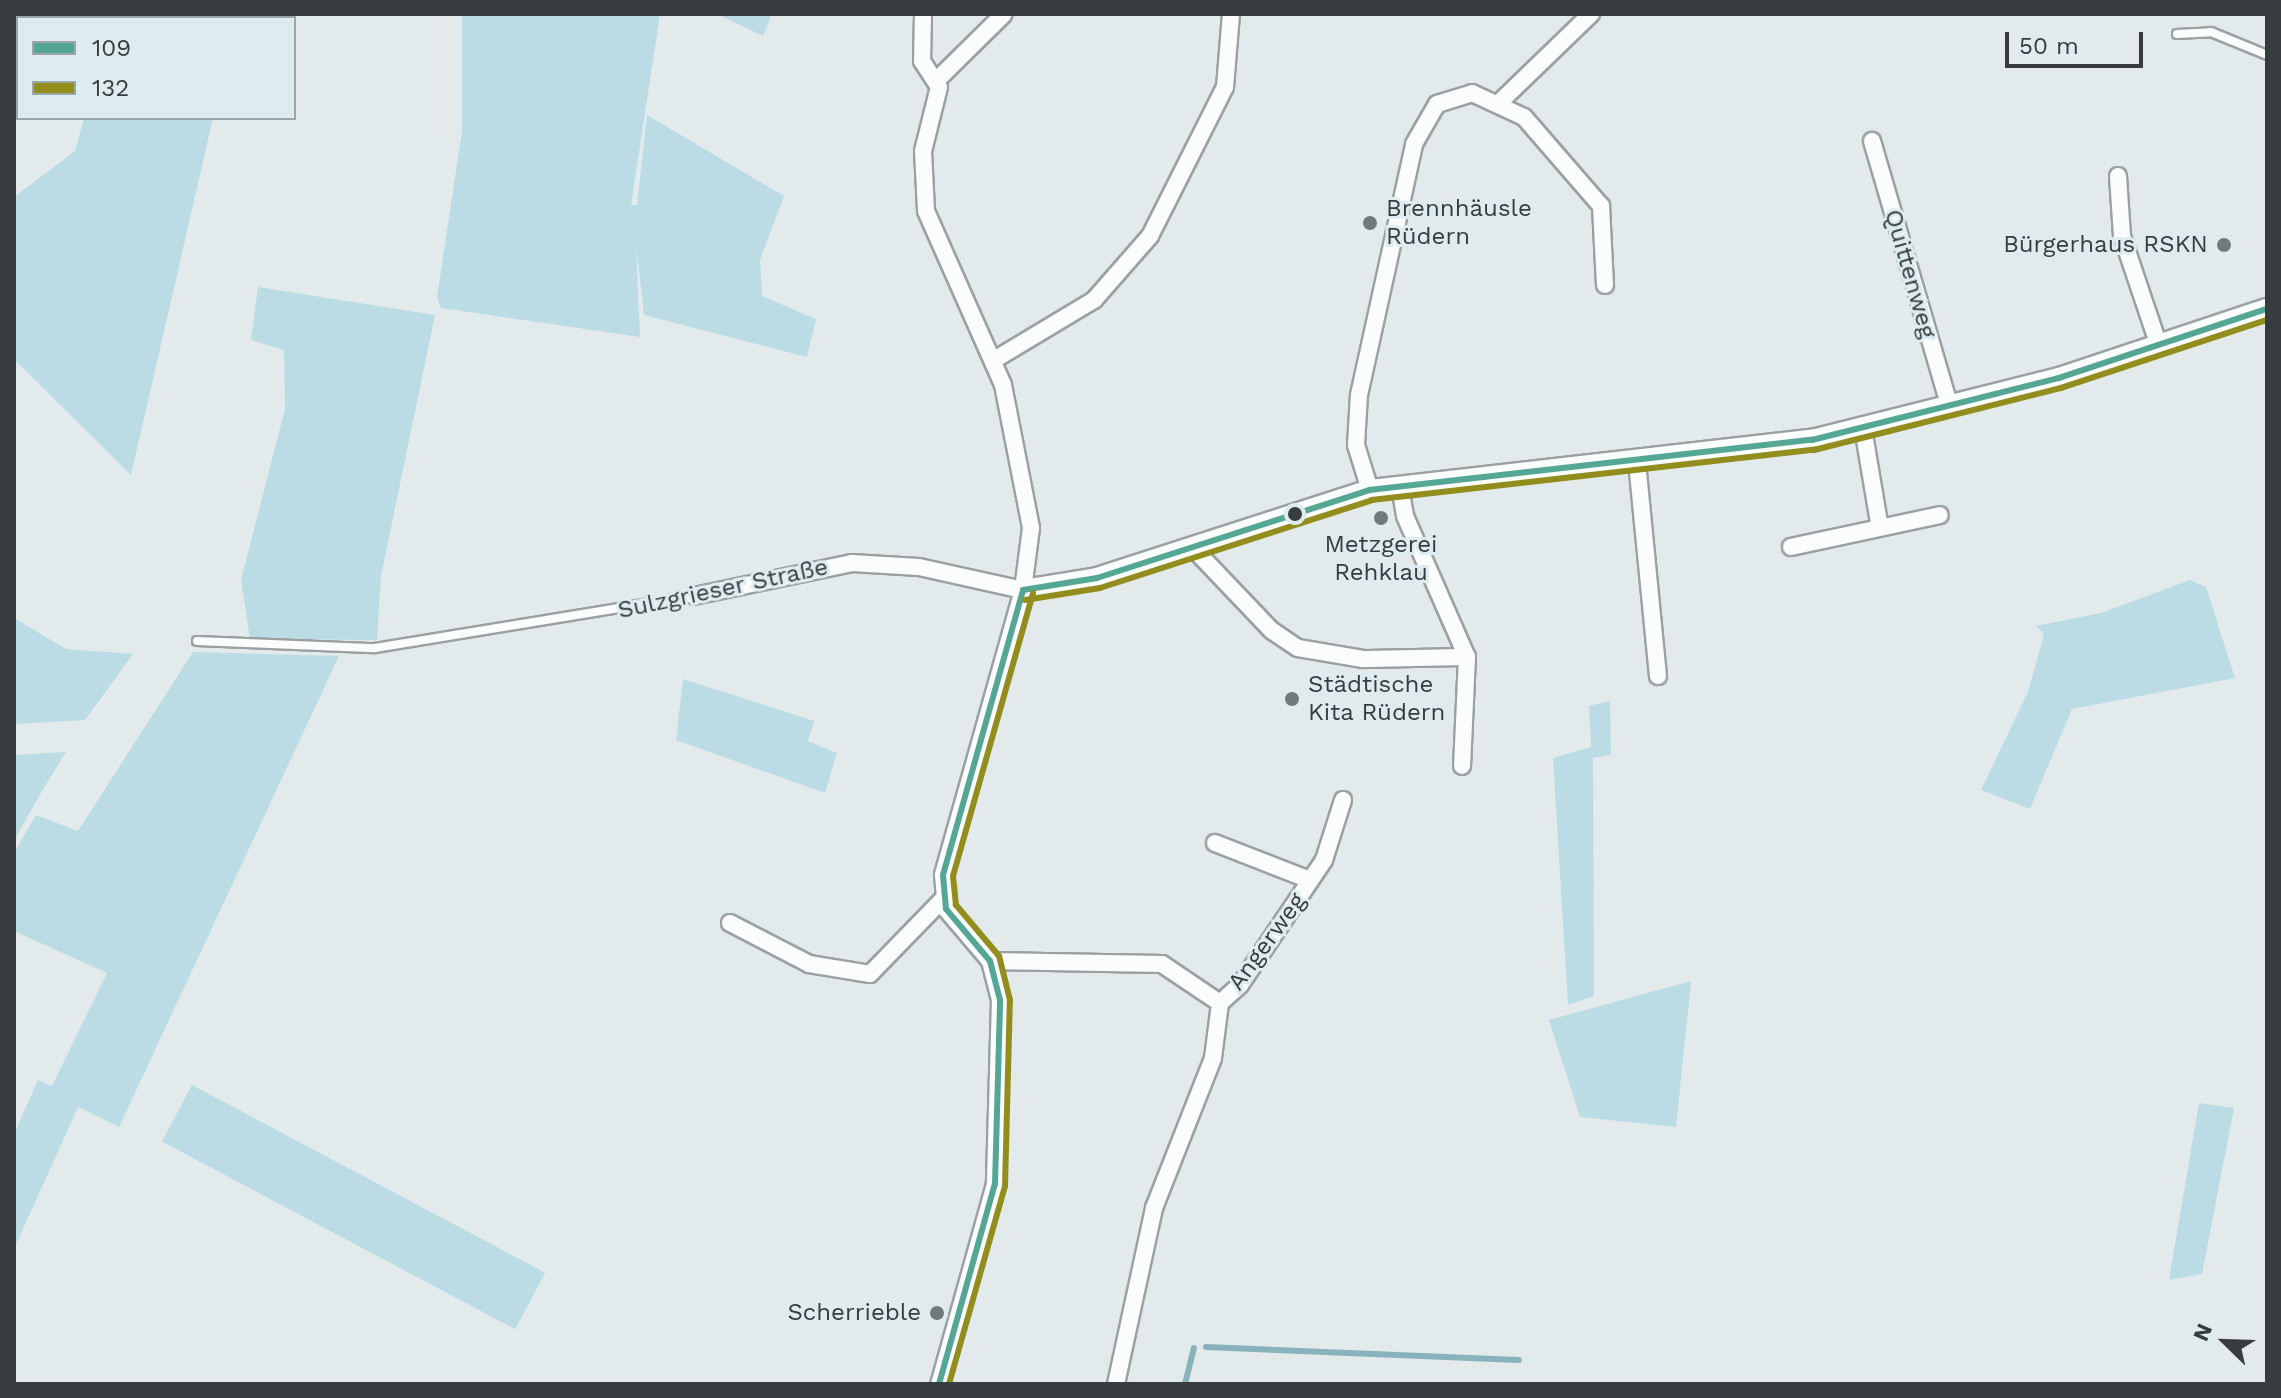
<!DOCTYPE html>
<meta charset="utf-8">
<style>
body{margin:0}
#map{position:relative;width:2281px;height:1398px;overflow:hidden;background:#e2eaec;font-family:"Work Sans",sans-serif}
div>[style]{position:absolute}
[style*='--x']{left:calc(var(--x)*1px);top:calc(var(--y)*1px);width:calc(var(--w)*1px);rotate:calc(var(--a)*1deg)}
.green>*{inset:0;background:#bcdce5;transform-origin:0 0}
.stream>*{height:6px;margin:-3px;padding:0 3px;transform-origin:3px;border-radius:3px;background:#88b2bc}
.roads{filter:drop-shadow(2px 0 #9ba1a2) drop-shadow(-2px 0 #9ba1a2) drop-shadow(0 2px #9ba1a2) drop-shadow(0 -2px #9ba1a2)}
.service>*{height:8px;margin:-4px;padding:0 4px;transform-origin:4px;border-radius:4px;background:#fbfcfc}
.minor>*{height:16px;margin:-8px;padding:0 8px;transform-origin:8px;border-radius:8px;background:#fbfcfc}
.tertiary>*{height:20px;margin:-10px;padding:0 10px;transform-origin:10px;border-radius:10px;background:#fbfcfc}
.bus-1>*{height:6px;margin:-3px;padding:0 3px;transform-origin:3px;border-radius:3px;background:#54a794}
.bus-2>*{height:6px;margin:-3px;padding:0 3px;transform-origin:3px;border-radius:3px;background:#928d1d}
.dots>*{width:22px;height:22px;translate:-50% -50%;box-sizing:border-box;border:4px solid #deecf0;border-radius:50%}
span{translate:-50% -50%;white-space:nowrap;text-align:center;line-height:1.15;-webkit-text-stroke:6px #deecf0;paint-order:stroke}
.poi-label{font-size:24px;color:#373c3e}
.left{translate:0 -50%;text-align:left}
.right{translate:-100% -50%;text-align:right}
.street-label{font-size:24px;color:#373c3e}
.frame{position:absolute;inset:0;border:16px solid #373c3e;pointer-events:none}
.legend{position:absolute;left:16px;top:16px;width:280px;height:104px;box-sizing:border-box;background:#deecf0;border:2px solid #9ba6a9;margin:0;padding:10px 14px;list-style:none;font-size:24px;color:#373c3e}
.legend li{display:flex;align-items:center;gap:16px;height:40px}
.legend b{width:40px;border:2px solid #9ba6a9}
.north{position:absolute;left:2185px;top:1302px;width:80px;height:80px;-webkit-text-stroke:6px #deecf0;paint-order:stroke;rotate:293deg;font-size:22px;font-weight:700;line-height:32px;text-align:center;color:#373c3e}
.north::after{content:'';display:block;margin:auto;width:28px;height:36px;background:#373c3e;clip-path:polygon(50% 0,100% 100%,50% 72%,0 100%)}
.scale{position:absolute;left:2005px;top:32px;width:138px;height:36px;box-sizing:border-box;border:4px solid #373c3e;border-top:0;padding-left:10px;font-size:24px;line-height:28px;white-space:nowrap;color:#373c3e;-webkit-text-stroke:6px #deecf0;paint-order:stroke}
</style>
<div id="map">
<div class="green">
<i style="clip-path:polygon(462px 14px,660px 14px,631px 205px,637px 205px,647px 115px,784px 196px,760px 260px,762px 296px,816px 319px,807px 357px,644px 315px,636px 244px,640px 337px,441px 308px,437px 297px,462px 131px)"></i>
<i style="clip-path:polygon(717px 14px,772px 14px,763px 36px)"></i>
<i style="clip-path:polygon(84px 118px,213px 118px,131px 475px,14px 359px,14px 197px,75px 151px)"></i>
<i style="clip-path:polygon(258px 287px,435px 315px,381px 576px,377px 640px,250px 639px,241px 580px,285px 409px,284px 350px,251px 340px)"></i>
<i style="clip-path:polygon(2190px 580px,2206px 587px,2235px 678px,2072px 709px,2030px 809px,1981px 790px,2028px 692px,2044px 634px,2036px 626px,2101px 613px)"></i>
<i style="clip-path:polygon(14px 618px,66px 649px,133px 654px,85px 720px,14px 724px)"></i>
<i style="clip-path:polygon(193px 652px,339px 656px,119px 1127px,78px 1107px,14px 1249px,14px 1134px,38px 1080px,52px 1086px,107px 973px,14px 931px,14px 853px,36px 815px,78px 831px)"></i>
<i style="clip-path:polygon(683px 679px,814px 721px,808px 741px,837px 753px,825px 793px,676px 740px)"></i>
<i style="clip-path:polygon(1610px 701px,1611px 755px,1593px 758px,1594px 996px,1568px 1005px,1553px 758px,1591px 747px,1589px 706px)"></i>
<i style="clip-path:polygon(66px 752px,39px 796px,14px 841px,14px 755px)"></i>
<i style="clip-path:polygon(1691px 981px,1676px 1127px,1580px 1117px,1549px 1020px)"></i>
<i style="left:192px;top:1085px;width:400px;height:64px;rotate:28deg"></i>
<i style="clip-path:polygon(2199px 1103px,2234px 1108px,2202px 1274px,2169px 1280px)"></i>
</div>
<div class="stream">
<i style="--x:1206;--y:1347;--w:313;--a:2.4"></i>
<i style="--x:1185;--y:1384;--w:37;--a:-76"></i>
</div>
<div class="roads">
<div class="service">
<i style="--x:2177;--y:34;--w:34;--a:-3"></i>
<i style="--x:2211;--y:32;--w:61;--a:22.3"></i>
<i style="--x:197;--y:641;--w:178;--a:2.3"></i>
<i style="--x:375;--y:648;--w:323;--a:-9.3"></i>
</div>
<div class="minor">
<i style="--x:923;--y:14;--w:47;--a:91.2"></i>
<i style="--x:922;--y:61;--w:31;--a:57"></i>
<i style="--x:939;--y:87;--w:66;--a:104"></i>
<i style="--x:923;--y:151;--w:60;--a:87.1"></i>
<i style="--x:926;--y:211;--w:190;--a:66.1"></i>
<i style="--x:1003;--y:385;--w:146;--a:78.9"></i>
<i style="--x:1031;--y:528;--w:63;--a:97.4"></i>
<i style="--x:1023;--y:590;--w:296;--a:105.7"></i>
<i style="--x:943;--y:875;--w:34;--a:85"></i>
<i style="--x:946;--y:909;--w:68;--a:49.8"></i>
<i style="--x:990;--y:961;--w:40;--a:75.6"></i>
<i style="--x:1000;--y:1000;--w:184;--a:91.6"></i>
<i style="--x:995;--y:1184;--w:208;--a:105.6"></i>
<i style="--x:936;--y:81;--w:95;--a:-44.6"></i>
<i style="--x:1501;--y:101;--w:125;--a:-44"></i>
<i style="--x:1872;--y:141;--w:277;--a:73.7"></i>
<i style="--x:2118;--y:176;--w:60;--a:86.2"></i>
<i style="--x:2122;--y:236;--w:116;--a:71.4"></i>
<i style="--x:994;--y:360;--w:117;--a:-31"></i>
<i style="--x:1094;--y:300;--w:85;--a:-48.8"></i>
<i style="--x:1150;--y:236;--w:167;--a:-63.3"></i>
<i style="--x:1225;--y:87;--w:73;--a:-85.3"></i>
<i style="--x:1863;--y:428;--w:96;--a:80.4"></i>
<i style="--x:1637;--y:462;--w:215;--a:84.4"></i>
<i style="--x:1400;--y:487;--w:29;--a:80"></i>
<i style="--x:1405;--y:516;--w:154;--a:66.3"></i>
<i style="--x:1467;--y:657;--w:109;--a:92.6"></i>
<i style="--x:1370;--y:490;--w:47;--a:-107.3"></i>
<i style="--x:1356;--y:445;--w:50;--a:-86.6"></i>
<i style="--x:1359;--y:395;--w:257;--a:-77.6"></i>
<i style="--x:1414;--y:144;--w:46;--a:-60.1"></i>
<i style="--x:1437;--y:104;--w:37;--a:-17"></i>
<i style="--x:1472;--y:93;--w:57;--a:24.8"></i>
<i style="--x:1524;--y:117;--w:118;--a:49.1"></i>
<i style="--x:1601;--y:206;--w:79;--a:87.1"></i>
<i style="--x:1791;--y:547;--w:152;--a:-12.1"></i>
<i style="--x:1193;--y:548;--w:113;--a:46.4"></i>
<i style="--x:1271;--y:630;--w:32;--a:34"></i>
<i style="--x:1298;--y:648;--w:66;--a:9.6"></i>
<i style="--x:1363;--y:659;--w:104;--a:-1.1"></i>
<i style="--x:694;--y:596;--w:161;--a:-11.8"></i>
<i style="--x:852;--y:563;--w:67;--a:3.4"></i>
<i style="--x:919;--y:567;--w:107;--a:12.5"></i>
<i style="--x:1215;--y:843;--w:102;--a:21.3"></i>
<i style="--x:730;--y:923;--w:89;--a:27.4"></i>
<i style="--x:809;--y:964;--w:62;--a:9.3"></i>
<i style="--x:870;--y:974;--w:105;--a:-45.8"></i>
<i style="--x:990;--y:961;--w:172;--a:1"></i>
<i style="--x:1162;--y:964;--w:70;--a:33.9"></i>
<i style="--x:1220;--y:1003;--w:27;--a:-42"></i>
<i style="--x:1240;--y:985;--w:151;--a:-56.1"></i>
<i style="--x:1324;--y:860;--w:63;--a:-72.4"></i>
<i style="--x:1116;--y:1384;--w:180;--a:-77.8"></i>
<i style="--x:1154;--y:1208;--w:161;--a:-68.5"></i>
<i style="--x:1213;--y:1058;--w:55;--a:-82.7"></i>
</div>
<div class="tertiary">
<i style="--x:1023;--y:590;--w:75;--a:-9.2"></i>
<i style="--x:1097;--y:578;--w:287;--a:-17.9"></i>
<i style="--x:1370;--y:490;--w:445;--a:-6.5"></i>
<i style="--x:1812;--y:440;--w:255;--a:-14.1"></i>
<i style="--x:2059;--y:378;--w:219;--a:-18.4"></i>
</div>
</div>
<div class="bus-1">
<i style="--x:1023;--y:590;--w:75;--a:-9.2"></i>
<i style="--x:1097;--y:578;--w:287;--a:-17.9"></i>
<i style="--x:1370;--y:490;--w:445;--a:-6.5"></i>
<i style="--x:1812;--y:440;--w:255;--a:-14.1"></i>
<i style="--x:2059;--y:378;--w:219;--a:-18.4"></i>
<i style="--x:939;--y:1384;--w:208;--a:-74.4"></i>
<i style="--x:995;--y:1184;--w:184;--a:-88.4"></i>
<i style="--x:1000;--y:1000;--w:40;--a:-104.4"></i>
<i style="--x:990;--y:961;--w:68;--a:-130.2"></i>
<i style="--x:946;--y:909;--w:34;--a:-95"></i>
<i style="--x:943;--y:875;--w:296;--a:-74.3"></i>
</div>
<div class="bus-2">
<i style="--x:1025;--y:600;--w:76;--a:-9.1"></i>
<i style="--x:1100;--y:588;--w:286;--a:-17.9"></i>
<i style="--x:1372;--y:500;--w:445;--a:-6.5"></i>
<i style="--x:1814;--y:450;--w:255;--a:-14.1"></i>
<i style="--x:2061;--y:388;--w:217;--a:-18.3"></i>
<i style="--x:949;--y:1384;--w:206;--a:-74.2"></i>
<i style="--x:1005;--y:1186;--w:186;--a:-88.5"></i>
<i style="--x:1010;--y:1000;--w:45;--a:-104"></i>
<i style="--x:999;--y:956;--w:67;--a:-130.1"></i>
<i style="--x:956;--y:905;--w:29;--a:-96"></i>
<i style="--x:953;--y:876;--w:294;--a:-74.2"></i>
</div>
<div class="dots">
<i style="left:1370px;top:223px;background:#73797b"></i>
<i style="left:2224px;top:245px;background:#73797b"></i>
<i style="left:1295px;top:514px;background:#373c3e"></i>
<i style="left:1381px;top:518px;background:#73797b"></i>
<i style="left:1292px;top:699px;background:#73797b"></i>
<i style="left:937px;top:1313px;background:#73797b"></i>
</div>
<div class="poi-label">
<span class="left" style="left:1386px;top:223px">Brennhäusle<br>Rüdern</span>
<span class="right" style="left:2208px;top:245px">Bürgerhaus RSKN</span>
<span style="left:1381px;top:559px">Metzgerei<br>Rehklau</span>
<span class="left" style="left:1308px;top:699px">Städtische<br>Kita Rüdern</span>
<span class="right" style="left:921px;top:1313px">Scherrieble</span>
</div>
<div class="street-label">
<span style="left:1910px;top:274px;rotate:74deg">Quittenweg</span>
<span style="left:723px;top:589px;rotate:-12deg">Sulzgrieser Straße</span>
<span style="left:1267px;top:942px;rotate:-54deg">Angerweg</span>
</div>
<div class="frame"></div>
<ul class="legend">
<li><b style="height:10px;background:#54a794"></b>109</li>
<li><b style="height:10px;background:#928d1d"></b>132</li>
</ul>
<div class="north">N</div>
<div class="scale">50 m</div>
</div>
